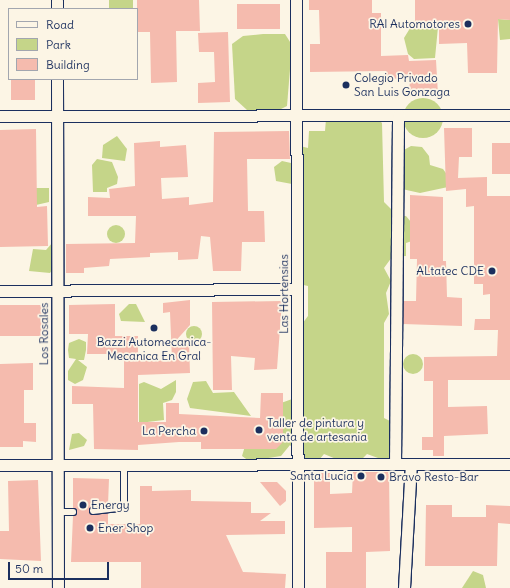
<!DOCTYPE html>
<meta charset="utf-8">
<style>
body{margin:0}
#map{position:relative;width:510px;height:588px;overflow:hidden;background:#fcf5e5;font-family:Delius,sans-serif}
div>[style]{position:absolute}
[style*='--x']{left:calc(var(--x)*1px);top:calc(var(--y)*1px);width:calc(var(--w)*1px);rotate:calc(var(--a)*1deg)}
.green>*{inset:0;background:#c5d589;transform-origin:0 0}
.round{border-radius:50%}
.building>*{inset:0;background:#f5bbae;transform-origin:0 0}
.roads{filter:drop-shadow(1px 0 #1b2f5e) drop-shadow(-1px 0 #1b2f5e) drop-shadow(0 1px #1b2f5e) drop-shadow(0 -1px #1b2f5e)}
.lane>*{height:5.5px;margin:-2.75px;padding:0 2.75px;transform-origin:2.75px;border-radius:2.75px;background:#fcf5e5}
.street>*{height:11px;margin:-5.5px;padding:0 5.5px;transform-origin:5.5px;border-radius:5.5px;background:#fcf5e5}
.dots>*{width:11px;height:11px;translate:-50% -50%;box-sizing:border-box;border:2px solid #fcf5e5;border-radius:50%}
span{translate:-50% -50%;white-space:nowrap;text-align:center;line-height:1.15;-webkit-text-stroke:3.5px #fcf5e5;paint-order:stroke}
.poi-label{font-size:12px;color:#1b2f5e}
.right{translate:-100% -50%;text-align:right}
.left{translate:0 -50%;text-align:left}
.street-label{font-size:12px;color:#1b2f5e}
.legend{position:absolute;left:8px;top:8px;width:130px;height:72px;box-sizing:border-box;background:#fcf5e5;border:1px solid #a2a6af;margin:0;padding:5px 7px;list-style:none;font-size:12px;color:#1b2f5e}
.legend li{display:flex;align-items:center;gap:8px;height:20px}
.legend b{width:20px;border:1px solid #a2a6af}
.scale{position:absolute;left:8px;top:562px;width:101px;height:18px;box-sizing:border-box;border:2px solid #1b2f5e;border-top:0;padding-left:5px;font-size:12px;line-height:14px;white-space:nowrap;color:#1b2f5e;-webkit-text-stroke:3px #fcf5e5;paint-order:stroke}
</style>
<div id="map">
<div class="green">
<i style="left:109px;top:0;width:24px;height:9px"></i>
<i style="clip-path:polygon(498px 19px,510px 20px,510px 39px,500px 40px)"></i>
<i style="clip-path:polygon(412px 25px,419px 29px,438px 27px,435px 58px,414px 59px,408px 54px,404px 38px)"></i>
<i style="clip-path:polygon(263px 34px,285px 34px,292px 45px,287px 106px,275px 112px,247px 110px,235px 99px,232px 44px,243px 36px)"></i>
<i class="round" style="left:403px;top:98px;width:40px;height:40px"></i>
<i style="clip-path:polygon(326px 119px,378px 119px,382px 123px,384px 202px,392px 210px,393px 217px,406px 216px,411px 222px,412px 241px,406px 243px,406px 256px,392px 257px,384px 268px,391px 281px,386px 293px,389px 314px,384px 323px,384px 418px,392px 422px,399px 440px,389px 462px,367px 454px,360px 461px,341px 461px,324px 454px,319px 460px,304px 463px,290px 445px,281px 456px,249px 461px,242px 456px,245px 446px,281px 403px,295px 398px,302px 324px,308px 316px,308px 286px,299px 284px,292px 184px,276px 181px,274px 167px,282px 161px,291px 163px,300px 146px,308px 148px,309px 131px,325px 131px)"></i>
<i style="clip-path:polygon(117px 136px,127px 149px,125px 161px,102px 158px,103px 145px)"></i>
<i style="clip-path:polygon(411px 146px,422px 147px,429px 156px,430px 165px,443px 169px,448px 176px,448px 187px,420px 193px,402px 189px,395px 155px)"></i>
<i style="clip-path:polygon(97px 159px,112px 162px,118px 177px,117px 184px,107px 188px,107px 192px,93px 192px,92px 165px)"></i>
<i style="clip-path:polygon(33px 188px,49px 188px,49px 202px,36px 205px)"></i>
<i class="round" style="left:107px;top:225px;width:18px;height:18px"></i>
<i style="clip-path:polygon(53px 242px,55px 266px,50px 273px,29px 271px,33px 249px,46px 250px)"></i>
<i style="clip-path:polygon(129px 304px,136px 304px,145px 322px,121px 321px,119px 314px)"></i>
<i class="round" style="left:186px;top:326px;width:16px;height:16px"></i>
<i style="clip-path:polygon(79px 339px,86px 342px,86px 350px,84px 360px,78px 360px,87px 367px,83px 380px,75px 384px,68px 380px,68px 371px,76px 359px,69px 358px,68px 350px,69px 343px)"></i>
<i class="round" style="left:403px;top:354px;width:20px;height:20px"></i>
<i style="clip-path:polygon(176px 380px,176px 392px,172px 400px,163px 403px,164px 420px,139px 423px,139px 384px,144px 382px,161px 389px)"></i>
<i style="clip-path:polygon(206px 381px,213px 393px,234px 392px,251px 416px,190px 408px,187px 399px,193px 382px)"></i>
<i style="clip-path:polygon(79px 433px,87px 440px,84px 446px,69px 450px,72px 434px)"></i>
<i style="clip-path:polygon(473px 571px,483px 575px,486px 588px,462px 588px)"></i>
</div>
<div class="building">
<i style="clip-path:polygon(137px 0,199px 0,200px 31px,176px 31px,177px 82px,151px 83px,150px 32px,137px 32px)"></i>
<i style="clip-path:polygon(309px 0,372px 0,372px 13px,381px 13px,381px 56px,408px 55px,409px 61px,436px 60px,438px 95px,409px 96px,410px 78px,386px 79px,386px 71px,310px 72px,310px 44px,320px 44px,319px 10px,309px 10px)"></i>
<i style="clip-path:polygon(415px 0,510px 0,510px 20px,498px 19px,497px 73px,468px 73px,467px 43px,439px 44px,439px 26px,415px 26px)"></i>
<i style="left:280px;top:4px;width:25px;height:43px;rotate:90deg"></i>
<i style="clip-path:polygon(228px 32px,230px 102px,198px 103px,198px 83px,215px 82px,214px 52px,199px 52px,198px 33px)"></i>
<i style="left:11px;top:79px;width:24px;height:21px"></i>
<i style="clip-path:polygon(444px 128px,472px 128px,472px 157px,459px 157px,458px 178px,487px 177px,487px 196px,510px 196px,510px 380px,448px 380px,448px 407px,487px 406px,488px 434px,444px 436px,444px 456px,433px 456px,433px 450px,422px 450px,422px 437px,433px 437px,433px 381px,424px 381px,424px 357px,497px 356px,498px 330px,474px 330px,475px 319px,490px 319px,490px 294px,483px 295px,483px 284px,474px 284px,474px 206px,466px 207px,466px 189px,446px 191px)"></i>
<i style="clip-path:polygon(36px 129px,37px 207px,47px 206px,48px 246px,0 247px,0 130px)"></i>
<i style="clip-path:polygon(289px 131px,290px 159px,247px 159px,248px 211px,264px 211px,265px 242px,242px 242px,241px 271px,213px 271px,210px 237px,201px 236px,198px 259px,178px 260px,178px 252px,150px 253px,150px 257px,110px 259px,109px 266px,84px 268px,84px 273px,66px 273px,66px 244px,135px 243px,136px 216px,88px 216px,88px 197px,110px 198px,109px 189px,135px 186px,134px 143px,160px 141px,160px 147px,186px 145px,188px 177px,161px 178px,162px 199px,189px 197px,189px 205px,213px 202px,214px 132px)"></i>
<i style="left:492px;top:143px;width:18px;height:31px"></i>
<i style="clip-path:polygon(410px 195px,443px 197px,443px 261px,446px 261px,447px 297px,462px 298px,462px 326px,403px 324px,403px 301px,416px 301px,417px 259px,410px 259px)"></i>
<i style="clip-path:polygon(190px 300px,190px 325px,172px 345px,189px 343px,190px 373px,138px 375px,138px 422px,166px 422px,166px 403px,179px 403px,179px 414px,260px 418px,261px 393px,283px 393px,283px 442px,276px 449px,201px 449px,201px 442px,179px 442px,138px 445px,138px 450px,94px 449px,93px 404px,72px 404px,72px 386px,124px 388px,124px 354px,87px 354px,88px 334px,69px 334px,69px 305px,115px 304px,115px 336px,138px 336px,138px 355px,151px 355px,151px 361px,172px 360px,170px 312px,163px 313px,163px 303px)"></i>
<i style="clip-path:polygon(282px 301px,277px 369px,254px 370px,255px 358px,231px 356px,232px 390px,213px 390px,212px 302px)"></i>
<i style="left:0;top:305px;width:43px;height:31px"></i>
<i style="clip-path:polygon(33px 363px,33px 390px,24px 390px,24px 423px,36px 423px,36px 442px,23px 441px,23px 447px,0 447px,0 364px)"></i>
<i style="clip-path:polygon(353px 472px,389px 472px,390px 551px,366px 552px,366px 588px,326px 588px,326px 552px,352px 552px,352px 527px,314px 528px,314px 479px,319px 473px,330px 473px,330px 494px,352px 493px)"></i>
<i style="clip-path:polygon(73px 478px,109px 479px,108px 505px,92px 507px,89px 511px,93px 515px,108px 513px,108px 524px,140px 524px,140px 486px,152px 486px,152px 491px,191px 490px,191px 501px,251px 502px,251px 513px,271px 513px,260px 521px,285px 521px,285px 534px,226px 535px,243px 572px,286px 574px,285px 588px,141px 588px,141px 562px,71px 562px,73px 516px,77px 512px,73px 508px)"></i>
<i style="clip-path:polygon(38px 480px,41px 561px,0 559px,0 531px,9px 531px,8px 481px)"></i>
<i style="clip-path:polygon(260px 482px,277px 482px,286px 491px,286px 501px,280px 506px)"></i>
<i style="clip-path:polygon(426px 505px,452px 505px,452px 517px,486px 517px,486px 505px,510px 506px,510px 524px,498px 523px,497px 566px,425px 566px)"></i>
</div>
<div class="roads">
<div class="lane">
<i style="--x:93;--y:511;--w:31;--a:-7"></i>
<i style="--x:124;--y:507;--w:42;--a:-90"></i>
<i style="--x:58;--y:512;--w:15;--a:0"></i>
</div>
<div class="street">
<i style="--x:57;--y:0;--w:9;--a:90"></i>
<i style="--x:296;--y:0;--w:588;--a:89.81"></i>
<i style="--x:57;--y:79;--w:509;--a:89.89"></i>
<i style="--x:0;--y:116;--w:510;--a:-0.11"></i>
<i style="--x:0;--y:291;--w:297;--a:-0.4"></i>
<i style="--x:395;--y:464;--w:349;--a:-89.5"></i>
<i style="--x:0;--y:465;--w:510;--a:-0.11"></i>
<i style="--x:404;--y:588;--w:124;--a:-86.8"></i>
</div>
</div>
<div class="dots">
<i style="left:468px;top:24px;background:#1b2f5e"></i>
<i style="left:346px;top:85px;background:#1b2f5e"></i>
<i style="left:492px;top:271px;background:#1b2f5e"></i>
<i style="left:154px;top:328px;background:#1b2f5e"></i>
<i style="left:259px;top:430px;background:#1b2f5e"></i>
<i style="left:204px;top:431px;background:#1b2f5e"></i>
<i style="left:361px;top:476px;background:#1b2f5e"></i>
<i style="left:381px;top:477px;background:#1b2f5e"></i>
<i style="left:83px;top:505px;background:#1b2f5e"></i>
<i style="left:90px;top:528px;background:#1b2f5e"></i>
</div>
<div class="poi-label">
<span class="right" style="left:460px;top:24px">RAl Automotores</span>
<span class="left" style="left:354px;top:85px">Colegio Privado<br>San Luis Gonzaga</span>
<span class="right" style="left:484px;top:271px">ALtatec CDE</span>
<span style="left:154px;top:349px">Bazzi Automecanica-<br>Mecanica En Gral</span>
<span class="left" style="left:267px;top:430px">Taller de pintura y<br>venta de artesania</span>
<span class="right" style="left:196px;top:431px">La Percha</span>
<span class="right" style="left:353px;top:476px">Santa Lucía</span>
<span class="left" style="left:389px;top:477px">Bravo Resto-Bar</span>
<span class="left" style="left:91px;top:505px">Energy</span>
<span class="left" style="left:98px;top:528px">Ener Shop</span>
</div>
<div class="street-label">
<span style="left:284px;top:294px;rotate:-90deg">Las Hortensias</span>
<span style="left:44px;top:334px;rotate:-90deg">Los Rosales</span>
</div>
<ul class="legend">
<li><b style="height:5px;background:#fcf5e5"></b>Road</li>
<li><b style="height:11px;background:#c5d589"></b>Park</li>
<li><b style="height:11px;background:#f5bbae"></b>Building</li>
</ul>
<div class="scale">50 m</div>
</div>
